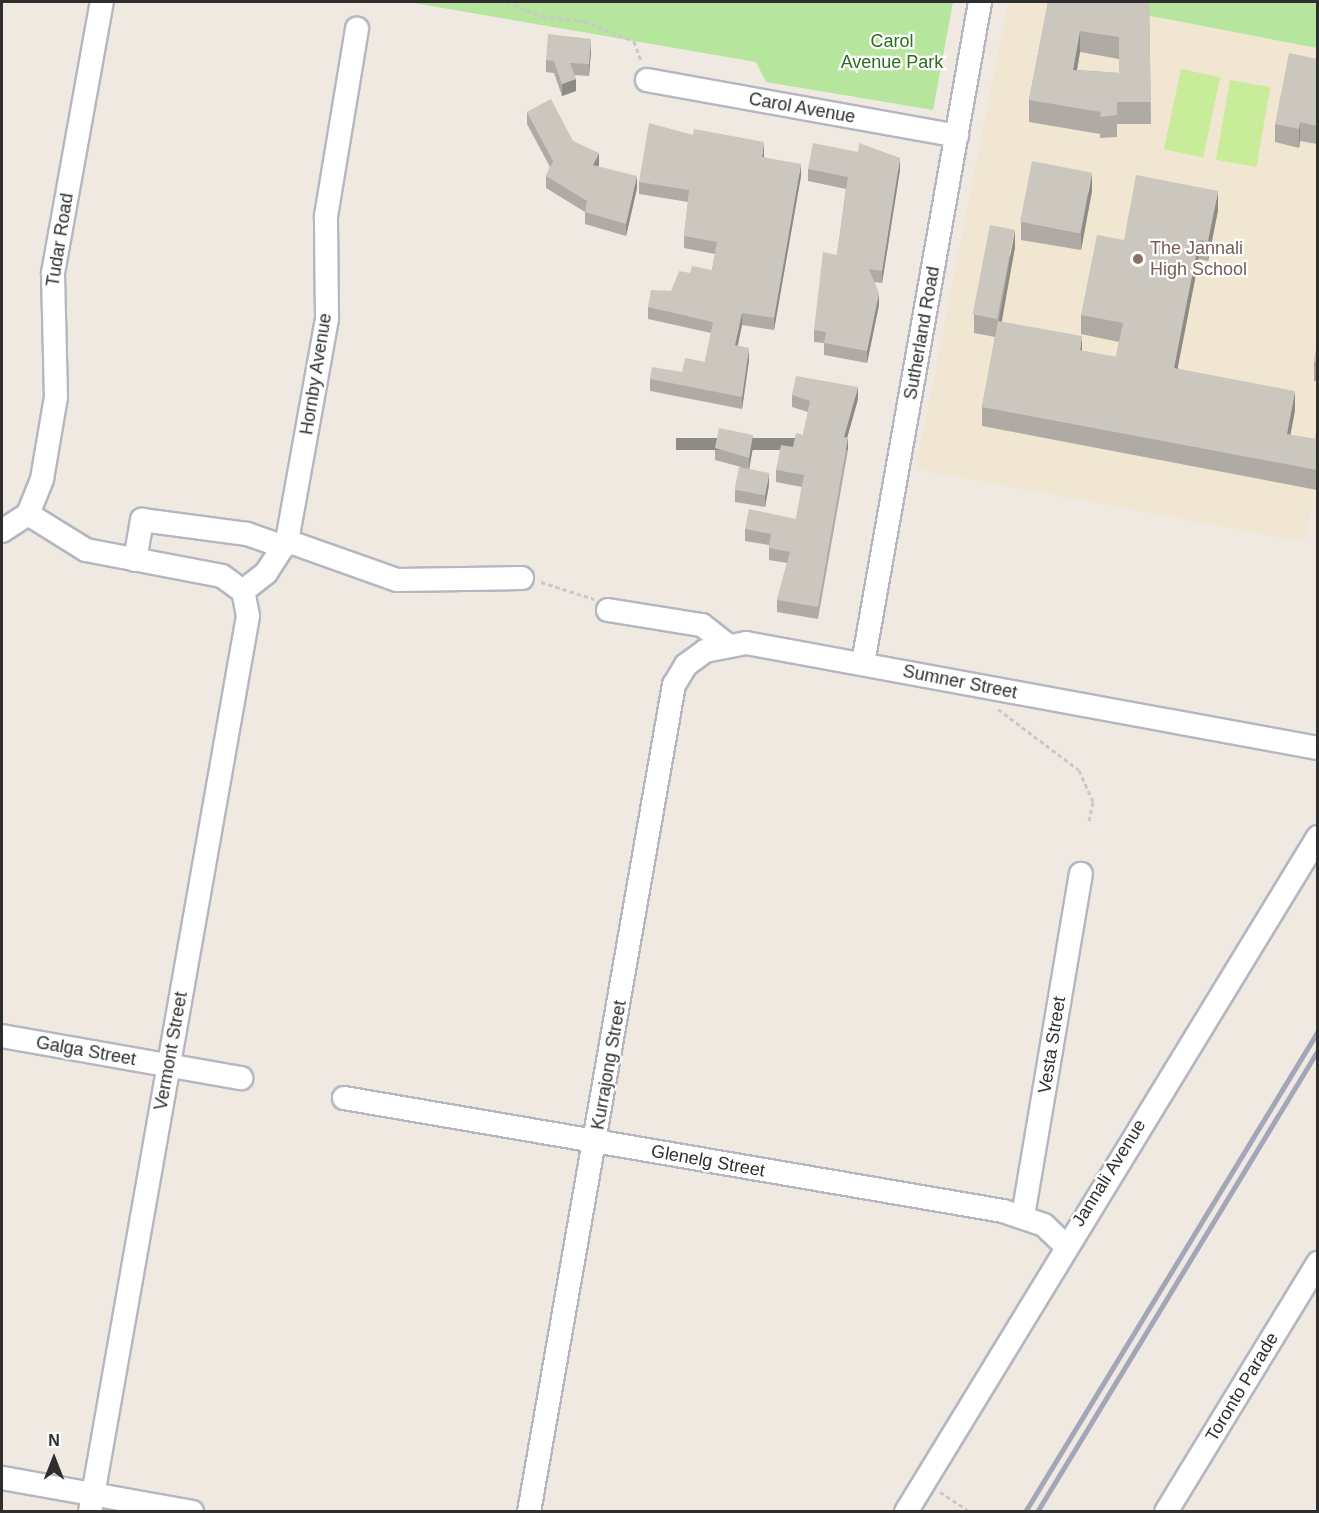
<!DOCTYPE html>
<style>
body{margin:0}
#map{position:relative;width:1319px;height:1513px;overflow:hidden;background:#efe9e1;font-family:Arial,sans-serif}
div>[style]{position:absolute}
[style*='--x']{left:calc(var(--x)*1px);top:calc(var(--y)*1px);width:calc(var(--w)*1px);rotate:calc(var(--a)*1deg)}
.education>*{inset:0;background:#f0e6d1}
.green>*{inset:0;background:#b6e59e}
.pitch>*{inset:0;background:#c9ec9a;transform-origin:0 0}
.path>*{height:3px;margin-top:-1.5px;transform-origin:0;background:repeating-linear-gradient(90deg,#c9c9c9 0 4.5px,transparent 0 7.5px)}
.roads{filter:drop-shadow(2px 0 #b4b7c1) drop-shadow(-2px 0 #b4b7c1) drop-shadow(0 2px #b4b7c1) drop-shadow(0 -2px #b4b7c1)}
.minor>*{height:22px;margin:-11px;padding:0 11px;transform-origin:11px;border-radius:11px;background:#fff}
.rail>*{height:4.5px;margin:-2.25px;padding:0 2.25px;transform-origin:2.25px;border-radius:2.25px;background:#a3a6b8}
.wall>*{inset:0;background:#afaba4}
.shaded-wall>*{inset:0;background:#8e8b86;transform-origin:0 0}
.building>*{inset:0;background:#cbc7bf;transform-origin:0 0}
.dots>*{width:16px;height:16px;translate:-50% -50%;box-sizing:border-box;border:3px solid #fff;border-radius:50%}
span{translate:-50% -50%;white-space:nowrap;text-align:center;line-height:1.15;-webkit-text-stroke:4.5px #fff;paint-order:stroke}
.park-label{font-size:18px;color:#2c6e1b}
.street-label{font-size:18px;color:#2e2e2e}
.education-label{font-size:18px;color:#785e54}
.left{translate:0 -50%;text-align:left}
.frame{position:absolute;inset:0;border:3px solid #2e2e2e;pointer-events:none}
.north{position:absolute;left:24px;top:1429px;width:60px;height:60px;-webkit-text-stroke:4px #fff;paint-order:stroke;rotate:0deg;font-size:16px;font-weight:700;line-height:24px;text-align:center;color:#2e2e2e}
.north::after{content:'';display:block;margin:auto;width:21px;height:27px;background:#2e2e2e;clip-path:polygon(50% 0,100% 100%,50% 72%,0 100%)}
</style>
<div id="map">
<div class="education">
<i style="clip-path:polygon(1008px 2px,1148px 2px,1146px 15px,1317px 48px,1318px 471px,1305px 542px,916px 469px)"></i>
</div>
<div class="green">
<i style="clip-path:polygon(408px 2px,953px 2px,933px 110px,766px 82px,756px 62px)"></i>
<i style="clip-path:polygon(1148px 2px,1317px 2px,1317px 48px,1146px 15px)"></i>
</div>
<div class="pitch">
<i style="left:1181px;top:69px;width:40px;height:82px;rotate:12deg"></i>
<i style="left:1230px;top:80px;width:41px;height:81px;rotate:10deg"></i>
</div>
<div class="path">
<i style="--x:506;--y:2;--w:40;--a:21"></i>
<i style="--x:543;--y:16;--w:41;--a:7"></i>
<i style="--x:584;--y:21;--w:54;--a:21.8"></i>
<i style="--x:634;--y:41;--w:21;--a:71"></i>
<i style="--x:541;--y:582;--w:56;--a:17.8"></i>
<i style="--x:998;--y:709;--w:101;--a:37"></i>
<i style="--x:1079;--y:770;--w:35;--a:66"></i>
<i style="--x:1093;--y:802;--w:19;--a:102"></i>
<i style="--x:940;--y:1492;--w:37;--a:33"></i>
</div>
<div class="roads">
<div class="minor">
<i style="--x:647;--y:80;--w:315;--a:10.2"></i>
<i style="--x:28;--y:514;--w:68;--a:31.8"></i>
<i style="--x:86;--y:550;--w:138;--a:10.8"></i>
<i style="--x:222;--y:576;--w:26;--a:36"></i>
<i style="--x:243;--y:591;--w:29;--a:-38"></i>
<i style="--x:266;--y:573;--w:38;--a:-57"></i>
<i style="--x:287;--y:541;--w:117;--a:19.5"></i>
<i style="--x:397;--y:580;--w:125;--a:-0.9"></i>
<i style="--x:2;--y:531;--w:31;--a:-33"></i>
<i style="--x:28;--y:514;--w:38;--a:-68"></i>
<i style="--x:42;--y:479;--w:83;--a:-80.3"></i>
<i style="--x:56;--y:397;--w:124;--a:-91.4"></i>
<i style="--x:53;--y:273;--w:275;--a:-79.8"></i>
<i style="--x:287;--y:541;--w:227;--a:-79.8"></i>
<i style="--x:327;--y:318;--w:102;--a:-90.6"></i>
<i style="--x:326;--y:216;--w:190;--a:-80.6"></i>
<i style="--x:135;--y:560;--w:41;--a:-80.1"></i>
<i style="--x:142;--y:520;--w:106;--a:7.6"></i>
<i style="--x:247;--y:534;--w:39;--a:19"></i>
<i style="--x:608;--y:610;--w:95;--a:9.1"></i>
<i style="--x:702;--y:625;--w:31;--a:38"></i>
<i style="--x:863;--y:663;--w:671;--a:-79.96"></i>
<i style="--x:2;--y:1036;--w:243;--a:10"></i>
<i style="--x:344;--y:1098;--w:669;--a:9.73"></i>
<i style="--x:1003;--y:1211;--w:43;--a:18.9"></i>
<i style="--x:1044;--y:1225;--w:28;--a:44"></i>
<i style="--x:1023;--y:1216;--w:347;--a:-80.4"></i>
<i style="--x:2;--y:1478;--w:193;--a:10.1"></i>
<i style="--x:90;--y:1512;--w:910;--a:-80"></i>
<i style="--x:248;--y:616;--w:25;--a:-101"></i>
<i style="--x:529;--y:1512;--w:840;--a:-80.06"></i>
<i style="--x:674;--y:685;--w:23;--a:-59"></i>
<i style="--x:686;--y:665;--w:24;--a:-36"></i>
<i style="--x:705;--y:651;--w:42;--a:-11"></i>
<i style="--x:746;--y:643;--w:582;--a:10.4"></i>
<i style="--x:906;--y:1512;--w:791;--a:-58.6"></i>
<i style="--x:1166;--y:1512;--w:292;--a:-58.6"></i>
</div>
</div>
<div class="rail">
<i style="--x:1025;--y:1512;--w:563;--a:-58.65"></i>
<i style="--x:1037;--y:1512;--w:541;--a:-58.69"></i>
</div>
<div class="wall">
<i style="clip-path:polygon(evenodd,1048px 2px,1149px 2px,1151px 124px,1117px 124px,1117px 137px,1100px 138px,1100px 134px,1029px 122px,1029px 100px,1048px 2px,1080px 52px,1119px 59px,1119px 73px,1077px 70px,1080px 52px)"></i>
<i style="clip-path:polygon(591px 51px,589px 76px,575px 75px,576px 91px,562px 96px,554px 73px,546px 72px,546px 60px)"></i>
<i style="clip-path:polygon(1317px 59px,1317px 144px,1300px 141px,1299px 148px,1275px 142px,1275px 124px)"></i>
<i style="clip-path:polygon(527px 112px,573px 141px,599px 165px,598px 167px,637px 188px,626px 236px,585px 224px,585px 212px,546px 188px,546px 176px,550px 167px,527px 124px)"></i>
<i style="clip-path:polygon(764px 154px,764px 157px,801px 176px,774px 330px,742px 325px,738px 345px,749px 360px,742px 409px,650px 391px,650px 379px,682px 372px,705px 362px,711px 333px,648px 319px,648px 307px,671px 291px,690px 273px,712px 270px,715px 254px,684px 248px,684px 236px,688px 202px,639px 194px,639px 182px)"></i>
<i style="clip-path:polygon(808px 169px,900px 170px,882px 283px,874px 282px,879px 305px,867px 363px,824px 355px,824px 343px,814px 342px,814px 330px,837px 255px,846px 189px,808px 181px)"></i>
<i style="clip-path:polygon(1092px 191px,1081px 250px,1021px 240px,1021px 222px)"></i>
<i style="clip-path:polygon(1218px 210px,1208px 261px,1199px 259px,1177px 368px,1295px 410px,1290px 435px,1315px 439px,1317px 429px,1317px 490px,982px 426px,982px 407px,995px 337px,974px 333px,974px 315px,1015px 247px,1001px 322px,1082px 351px,1116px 357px,1119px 342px,1081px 334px,1081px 315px,1124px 240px)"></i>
<i style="clip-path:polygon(1317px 344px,1317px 381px,1314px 381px,1314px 362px)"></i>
<i style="clip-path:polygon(792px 395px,858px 399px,847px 438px,848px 450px,818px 619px,777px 612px,777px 600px,787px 563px,769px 560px,769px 545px,745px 541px,745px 529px,796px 519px,802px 487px,776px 482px,776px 470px,803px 435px,808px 412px,792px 407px)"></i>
<i style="clip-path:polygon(753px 447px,749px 469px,769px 485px,765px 507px,735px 502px,735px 490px,741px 467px,715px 460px,715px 448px)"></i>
</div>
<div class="shaded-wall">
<i style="clip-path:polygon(1080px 31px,1080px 52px,1073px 92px,1073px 70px)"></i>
<i style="clip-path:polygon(591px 39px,591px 51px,589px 76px,589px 64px)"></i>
<i style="clip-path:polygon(576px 79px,576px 91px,562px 96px,562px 84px)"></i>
<i style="clip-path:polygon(1300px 122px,1300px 141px,1299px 148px,1299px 129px)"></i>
<i style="clip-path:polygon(764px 142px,764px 154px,762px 169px,762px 157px)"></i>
<i style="clip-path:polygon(599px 153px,599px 165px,593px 177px,593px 165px)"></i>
<i style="clip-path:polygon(900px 158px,900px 170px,882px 283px,882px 271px)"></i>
<i style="clip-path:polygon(801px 164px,801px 176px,774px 330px,774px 318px)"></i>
<i style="clip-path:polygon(1092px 173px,1092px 191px,1081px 250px,1081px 233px)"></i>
<i style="clip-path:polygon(637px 176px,637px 188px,626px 236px,626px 224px)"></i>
<i style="clip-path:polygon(1218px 191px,1218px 210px,1208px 261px,1208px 241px)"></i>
<i style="clip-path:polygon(1015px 230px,1015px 247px,999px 337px,999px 319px)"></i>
<i style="clip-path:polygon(1199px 240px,1199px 259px,1174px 387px,1174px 368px)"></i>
<i style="clip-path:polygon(879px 293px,879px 305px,867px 363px,867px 351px)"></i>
<i style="clip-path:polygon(742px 313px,742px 325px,735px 357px,735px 345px)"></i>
<i style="clip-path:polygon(1082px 336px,1082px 356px,1080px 350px)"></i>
<i style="clip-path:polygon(749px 348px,749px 360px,742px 409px,742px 397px)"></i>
<i style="clip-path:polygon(858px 387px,858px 399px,844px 449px,844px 437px)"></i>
<i style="clip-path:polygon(1295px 391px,1295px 410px,1287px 454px,1287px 434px)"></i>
<i style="clip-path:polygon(753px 435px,753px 447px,749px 470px,749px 458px)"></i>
<i style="left:848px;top:438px;width:12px;height:172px;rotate:90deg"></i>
<i style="clip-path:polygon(769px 473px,769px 485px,765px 507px,765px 495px)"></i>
</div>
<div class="building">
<i style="clip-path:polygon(evenodd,1048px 2px,1149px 2px,1151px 102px,1117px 102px,1117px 115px,1100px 117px,1101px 112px,1029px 100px,1048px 2px,1080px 31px,1119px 37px,1119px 73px,1073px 70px,1080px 31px)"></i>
<i style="clip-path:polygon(548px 34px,591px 39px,589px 64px,570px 63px,576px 79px,562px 84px,554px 61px,546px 60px)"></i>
<i style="clip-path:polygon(1289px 53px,1317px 59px,1317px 126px,1300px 122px,1299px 129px,1275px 124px)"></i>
<i style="clip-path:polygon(551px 99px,573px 141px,599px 153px,593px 165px,637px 176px,626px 224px,585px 212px,587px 201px,546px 176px,553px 161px,527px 112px)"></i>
<i style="clip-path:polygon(649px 123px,693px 135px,694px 129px,764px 142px,762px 157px,801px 164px,774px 318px,742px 313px,735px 345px,749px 348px,742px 397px,650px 379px,652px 367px,682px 372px,685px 358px,705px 362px,713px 322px,648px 307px,651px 290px,671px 291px,679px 271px,690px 273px,692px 266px,712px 270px,717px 242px,684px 236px,689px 190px,639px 182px)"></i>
<i style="clip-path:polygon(813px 143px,858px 152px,859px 143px,900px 158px,882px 271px,869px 269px,879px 293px,867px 351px,824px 343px,826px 332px,814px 330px,823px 252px,837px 255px,848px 177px,808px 169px)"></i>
<i style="left:1032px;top:161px;width:61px;height:62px;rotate:11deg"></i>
<i style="clip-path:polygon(1136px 175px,1218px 191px,1208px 241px,1199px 240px,1174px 368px,1295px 391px,1287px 434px,1315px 439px,1317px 429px,1317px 470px,982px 407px,998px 321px,1082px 336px,1080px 350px,1116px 357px,1123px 323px,1081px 315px,1097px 235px,1124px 240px)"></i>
<i style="left:990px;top:225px;width:25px;height:91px;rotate:11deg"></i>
<i style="clip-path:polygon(1317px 344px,1317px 362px,1314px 362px)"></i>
<i style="clip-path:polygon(796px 376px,858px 387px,844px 437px,848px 438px,818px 607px,777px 600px,790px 552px,769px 548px,771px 534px,745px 529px,749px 509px,796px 519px,804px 475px,776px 470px,781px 445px,793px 447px,796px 433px,803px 435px,810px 401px,792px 395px)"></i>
<i style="clip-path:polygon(719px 428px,753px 435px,749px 458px,715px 448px)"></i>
<i style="left:739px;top:467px;width:31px;height:23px;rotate:11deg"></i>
</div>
<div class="dots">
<i style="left:1138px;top:259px;background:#8d6e63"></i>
</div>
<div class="park-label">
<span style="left:892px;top:52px">Carol<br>Avenue Park</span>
</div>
<div class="street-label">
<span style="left:802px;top:108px;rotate:10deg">Carol Avenue</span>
<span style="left:60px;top:240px;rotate:-81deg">Tudar Road</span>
<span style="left:922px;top:333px;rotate:-80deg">Sutherland Road</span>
<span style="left:316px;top:374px;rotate:-81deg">Hornby Avenue</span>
<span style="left:960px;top:682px;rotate:11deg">Sumner Street</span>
<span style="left:1052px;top:1045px;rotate:-81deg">Vesta Street</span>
<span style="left:86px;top:1051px;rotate:10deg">Galga Street</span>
<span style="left:171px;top:1051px;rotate:-80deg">Vermont Street</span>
<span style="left:609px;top:1065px;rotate:-80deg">Kurrajong Street</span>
<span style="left:708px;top:1161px;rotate:10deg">Glenelg Street</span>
<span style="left:1109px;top:1173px;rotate:-58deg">Jannali Avenue</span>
<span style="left:1242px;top:1387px;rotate:-59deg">Toronto Parade</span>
</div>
<div class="education-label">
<span class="left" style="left:1150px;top:259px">The Jannali<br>High School</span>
</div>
<div class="frame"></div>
<div class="north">N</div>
</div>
